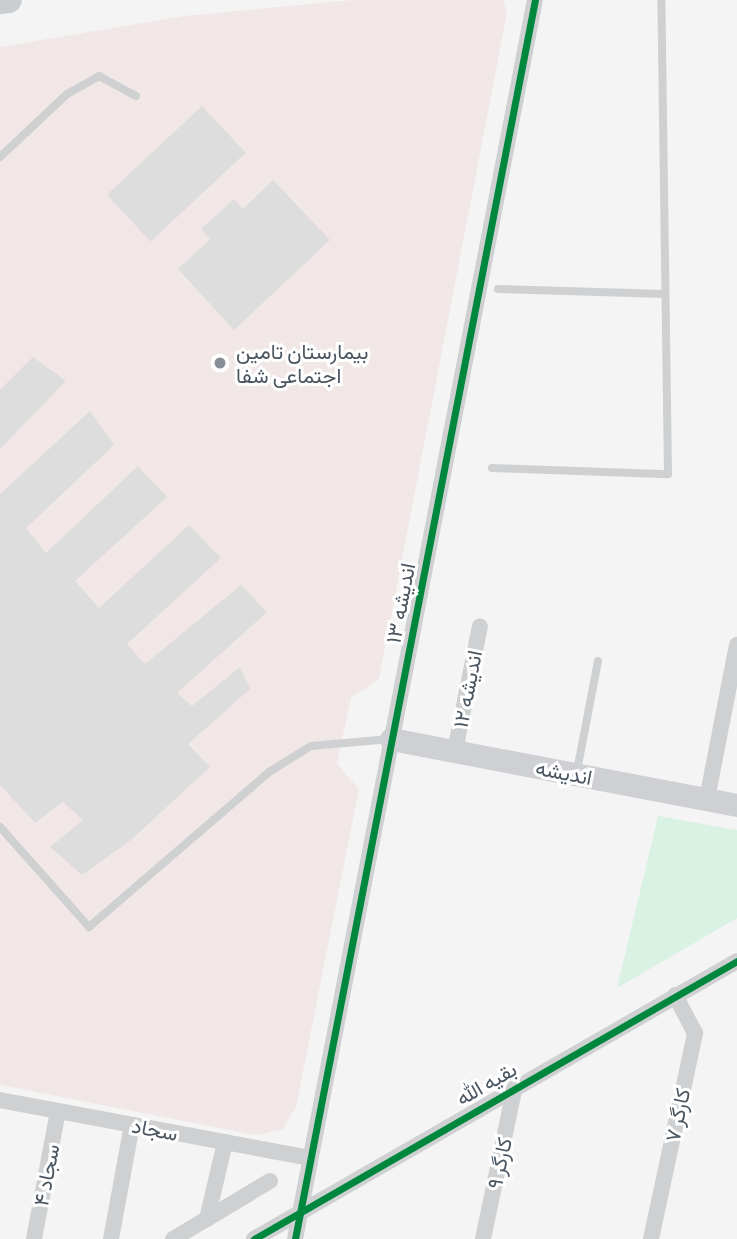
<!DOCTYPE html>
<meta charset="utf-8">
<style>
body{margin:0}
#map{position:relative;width:737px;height:1239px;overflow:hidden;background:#f4f4f4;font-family:Barlow,Vazirmatn,sans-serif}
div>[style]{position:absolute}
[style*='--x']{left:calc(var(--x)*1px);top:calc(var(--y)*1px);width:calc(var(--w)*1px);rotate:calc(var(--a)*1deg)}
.medical>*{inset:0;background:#f1e7e6}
.green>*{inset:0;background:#d9f2e3}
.building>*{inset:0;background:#ddddde;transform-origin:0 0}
.lane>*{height:8px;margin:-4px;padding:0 4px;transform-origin:4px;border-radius:4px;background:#ced0d2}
.street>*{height:16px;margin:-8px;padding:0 8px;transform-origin:8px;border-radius:8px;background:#ced0d2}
.secondary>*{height:23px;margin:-11.5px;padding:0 11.5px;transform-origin:11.5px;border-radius:11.5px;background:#ced0d4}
.primary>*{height:26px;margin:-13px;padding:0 13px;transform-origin:13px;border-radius:13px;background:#caced1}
.cycleway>*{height:7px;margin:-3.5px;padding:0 3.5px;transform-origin:3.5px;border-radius:3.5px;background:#00873e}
.dots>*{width:19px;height:19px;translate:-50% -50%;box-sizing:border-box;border:4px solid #fff;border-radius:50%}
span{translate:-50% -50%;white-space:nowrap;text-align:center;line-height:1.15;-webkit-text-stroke:6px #fff;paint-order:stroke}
.poi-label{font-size:21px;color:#4a5661}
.left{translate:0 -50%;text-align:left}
.street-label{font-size:21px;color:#4a5661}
</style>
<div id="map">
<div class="medical">
<i style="clip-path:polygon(353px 0,503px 0,507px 13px,379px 679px,351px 698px,337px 764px,359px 789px,296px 1107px,282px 1130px,255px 1135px,0 1085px,0 47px,184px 16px)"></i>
</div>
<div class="green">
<i style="clip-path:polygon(658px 816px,737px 830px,737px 918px,617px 988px)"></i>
</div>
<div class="building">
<i style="left:202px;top:106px;width:64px;height:130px;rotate:47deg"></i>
<i style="clip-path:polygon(273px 180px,330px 240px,234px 330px,178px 269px,210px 239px,201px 229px,234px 199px,243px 209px)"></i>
<i style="clip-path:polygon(33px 357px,66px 381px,0 449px,0 390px)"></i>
<i style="clip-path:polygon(90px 411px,114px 445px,26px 528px,46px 553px,138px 466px,167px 497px,75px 581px,99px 608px,189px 525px,221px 558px,127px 644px,145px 664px,241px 585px,267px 612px,177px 693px,192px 706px,240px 667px,250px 689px,188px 744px,210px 767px,131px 840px,82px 875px,50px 847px,83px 820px,63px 802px,35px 823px,0 785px,0 494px)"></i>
</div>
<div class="lane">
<i style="--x:0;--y:157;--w:92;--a:-43.2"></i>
<i style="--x:67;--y:94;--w:37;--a:-29"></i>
<i style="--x:99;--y:76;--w:42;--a:28.4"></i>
<i style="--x:498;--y:289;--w:167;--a:1.7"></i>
<i style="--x:492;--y:468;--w:176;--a:2"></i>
<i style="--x:668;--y:474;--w:474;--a:-90.8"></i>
<i style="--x:577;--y:771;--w:112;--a:-79.2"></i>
<i style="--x:0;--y:827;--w:134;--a:48.3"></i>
<i style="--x:89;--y:927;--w:238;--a:-40.7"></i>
<i style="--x:269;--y:772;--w:49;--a:-31.8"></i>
<i style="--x:311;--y:746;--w:80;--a:-5"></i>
</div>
<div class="street">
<i style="--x:455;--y:751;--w:127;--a:-78.7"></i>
<i style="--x:707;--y:799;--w:157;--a:-79"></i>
<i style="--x:0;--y:1100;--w:315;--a:10.6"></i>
<i style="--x:207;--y:1219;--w:79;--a:-76.8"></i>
<i style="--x:34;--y:1239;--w:130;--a:-79.4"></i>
<i style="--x:111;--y:1239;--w:116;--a:-79.6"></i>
<i style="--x:173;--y:1239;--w:113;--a:-30.9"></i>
<i style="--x:254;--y:1239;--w:557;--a:-29.92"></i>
<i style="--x:295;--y:1239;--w:1262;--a:-79.04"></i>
<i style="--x:483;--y:1239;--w:156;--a:-78.2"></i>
<i style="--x:651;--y:1239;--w:211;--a:-77.9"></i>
<i style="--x:695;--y:1033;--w:43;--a:-117.8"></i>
</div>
<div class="secondary">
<i style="--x:391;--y:739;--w:352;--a:10.8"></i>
</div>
<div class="primary">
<i style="--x:0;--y:1;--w:9;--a:-6"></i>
</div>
<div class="cycleway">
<i style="--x:254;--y:1239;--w:557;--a:-29.92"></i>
<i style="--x:295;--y:1239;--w:1262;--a:-79.04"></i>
</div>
<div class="dots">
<i style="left:220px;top:363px;background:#868d94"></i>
</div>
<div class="poi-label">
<span class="left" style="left:236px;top:363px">بیمارستان تامین<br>اجتماعی شفا</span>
</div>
<div class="street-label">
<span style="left:400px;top:603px;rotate:-79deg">اندیشه ۱۳</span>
<span style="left:467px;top:689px;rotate:-79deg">اندیشه ۱۲</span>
<span style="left:564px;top:772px;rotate:11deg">اندیشه</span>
<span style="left:486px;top:1083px;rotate:-30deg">بقیه الله</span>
<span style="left:677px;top:1115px;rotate:-78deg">کارگر ۷</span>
<span style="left:155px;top:1129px;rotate:11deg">سجاد</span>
<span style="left:499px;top:1163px;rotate:-78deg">کارگر ۹</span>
<span style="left:46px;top:1175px;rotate:-79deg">سجاد ۴</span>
</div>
</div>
